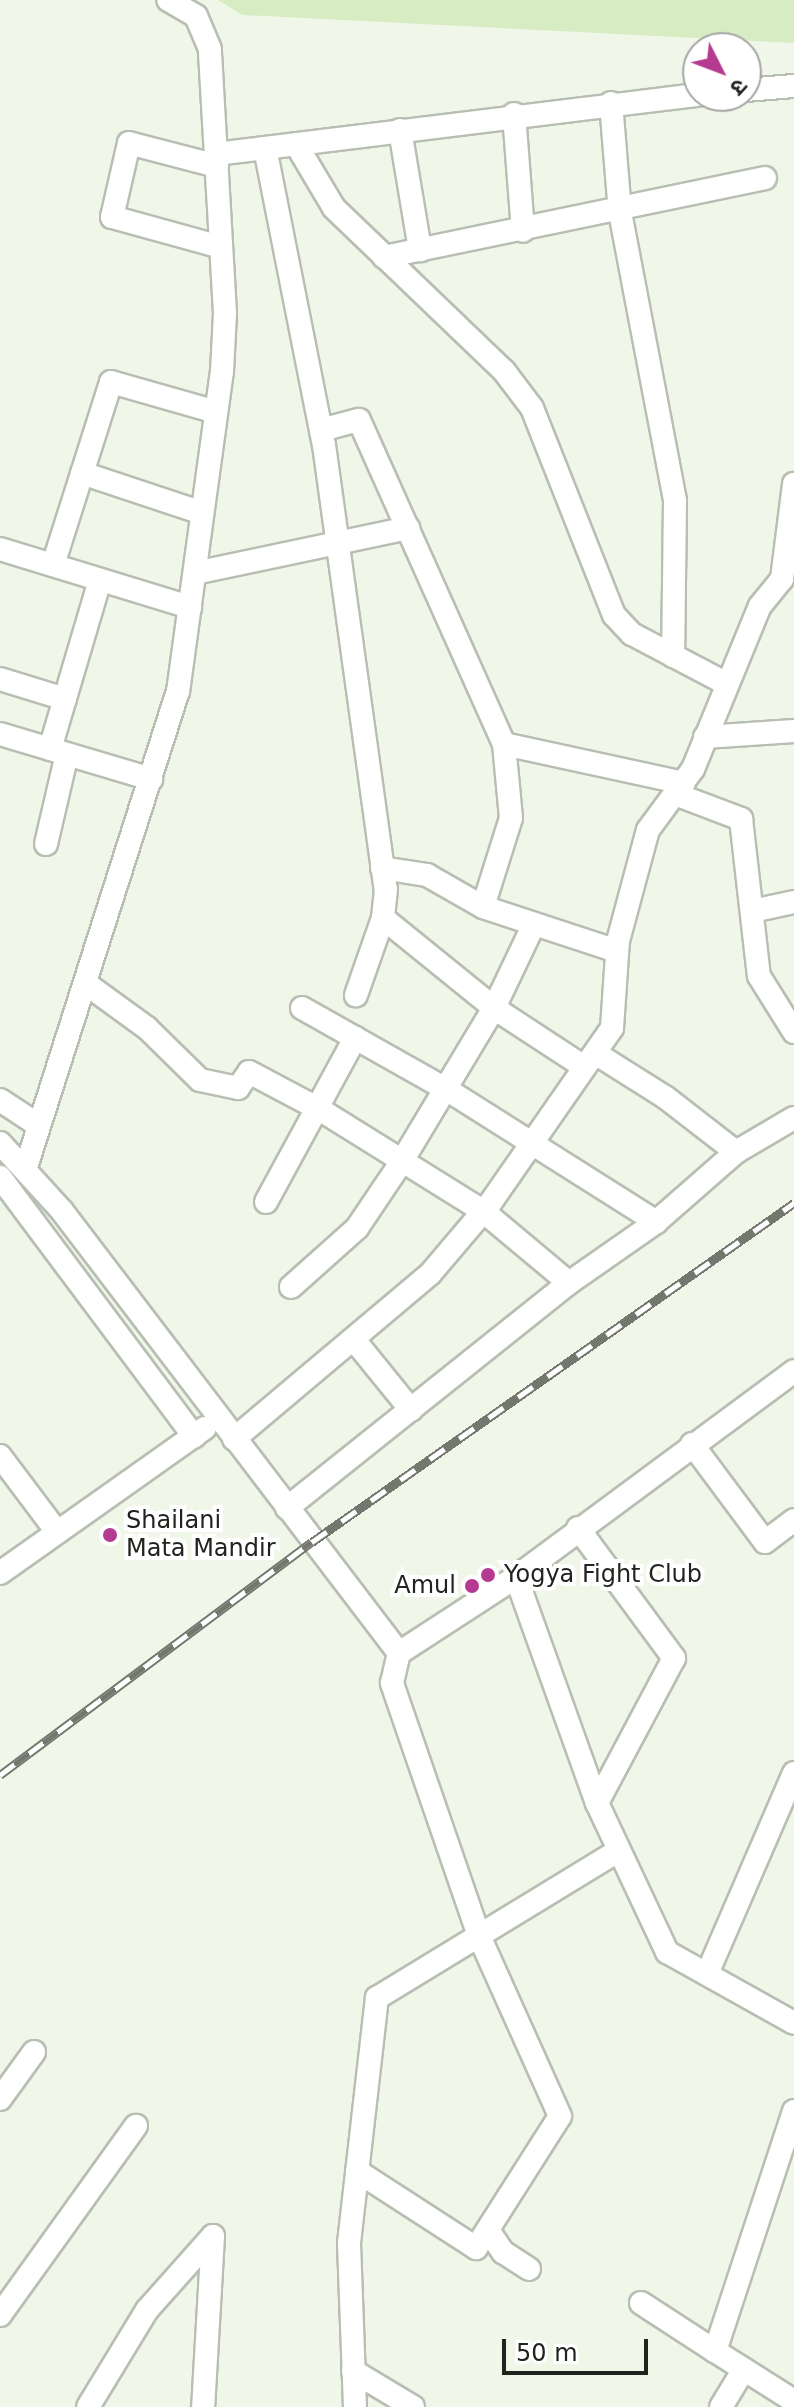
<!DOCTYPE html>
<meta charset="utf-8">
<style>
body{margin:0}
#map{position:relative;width:794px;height:2407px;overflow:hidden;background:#f0f7e9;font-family:"DejaVu Sans","Noto Sans Devanagari",sans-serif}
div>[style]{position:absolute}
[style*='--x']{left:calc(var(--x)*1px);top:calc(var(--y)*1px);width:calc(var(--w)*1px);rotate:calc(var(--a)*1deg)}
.green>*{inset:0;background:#d8ecc3}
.roads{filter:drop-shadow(2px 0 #b8bfb2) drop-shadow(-2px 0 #b8bfb2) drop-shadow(0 2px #b8bfb2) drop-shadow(0 -2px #b8bfb2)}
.street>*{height:22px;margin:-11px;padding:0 11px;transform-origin:11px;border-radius:11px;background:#fff}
.rail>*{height:9px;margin-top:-4.5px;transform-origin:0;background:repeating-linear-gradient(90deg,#fff 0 18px,#73776e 0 36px);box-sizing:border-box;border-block:2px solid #73776e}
.dots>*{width:22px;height:22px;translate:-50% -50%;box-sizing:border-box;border:4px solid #fff;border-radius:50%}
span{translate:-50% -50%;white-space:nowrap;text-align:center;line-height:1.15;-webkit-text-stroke:8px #fff;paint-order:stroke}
.poi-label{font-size:24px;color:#21231e}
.left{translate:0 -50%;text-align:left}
.right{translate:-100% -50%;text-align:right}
.north{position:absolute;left:682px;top:32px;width:80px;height:80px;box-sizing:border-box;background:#fff;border:2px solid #a6a7a5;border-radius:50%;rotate:132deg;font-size:22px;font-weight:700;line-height:32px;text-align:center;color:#21231e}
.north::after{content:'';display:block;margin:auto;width:28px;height:36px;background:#b43b8f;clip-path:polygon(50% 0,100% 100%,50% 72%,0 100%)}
.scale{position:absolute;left:502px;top:2339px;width:146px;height:36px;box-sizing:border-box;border:4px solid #21231e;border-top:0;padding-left:10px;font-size:24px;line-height:28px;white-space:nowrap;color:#21231e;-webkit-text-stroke:6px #fff;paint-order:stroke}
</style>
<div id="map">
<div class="green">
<i style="clip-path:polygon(218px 0,794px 0,794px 43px,242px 15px)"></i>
</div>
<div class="roads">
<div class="street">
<i style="--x:746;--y:90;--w:48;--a:-4.8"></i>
<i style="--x:611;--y:103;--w:109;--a:85.3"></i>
<i style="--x:620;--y:212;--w:294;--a:79.2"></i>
<i style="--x:675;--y:501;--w:155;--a:90.7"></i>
<i style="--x:514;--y:114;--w:117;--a:85.6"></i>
<i style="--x:400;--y:130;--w:122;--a:80.5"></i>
<i style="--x:296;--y:144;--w:74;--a:59.3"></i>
<i style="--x:334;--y:208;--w:236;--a:43.8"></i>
<i style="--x:504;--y:371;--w:46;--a:52.9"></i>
<i style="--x:532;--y:408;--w:223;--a:68.4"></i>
<i style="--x:614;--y:615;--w:26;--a:47"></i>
<i style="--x:632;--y:634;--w:105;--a:27.8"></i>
<i style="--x:265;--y:148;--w:303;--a:78.8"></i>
<i style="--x:324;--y:445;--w:448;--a:82.1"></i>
<i style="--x:386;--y:889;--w:29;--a:96"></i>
<i style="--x:383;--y:918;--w:82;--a:109.3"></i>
<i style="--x:216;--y:154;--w:486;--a:-7"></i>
<i style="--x:217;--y:166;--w:91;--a:-165.4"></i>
<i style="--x:129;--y:143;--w:76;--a:102.9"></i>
<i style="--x:112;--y:217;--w:113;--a:15.4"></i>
<i style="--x:384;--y:257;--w:389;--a:-11.7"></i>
<i style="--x:321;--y:430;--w:39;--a:-15"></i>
<i style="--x:359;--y:420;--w:355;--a:65.9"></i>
<i style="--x:504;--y:744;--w:74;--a:84.6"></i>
<i style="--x:511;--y:818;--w:93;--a:107.5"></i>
<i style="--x:82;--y:473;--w:126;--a:18.4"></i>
<i style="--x:0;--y:549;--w:199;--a:17"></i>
<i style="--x:53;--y:565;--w:192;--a:-72.4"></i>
<i style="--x:111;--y:382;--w:109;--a:15.9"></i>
<i style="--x:195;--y:573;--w:218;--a:-11.9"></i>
<i style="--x:0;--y:679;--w:68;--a:17.1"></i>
<i style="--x:0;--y:734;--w:158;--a:16.6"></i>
<i style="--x:705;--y:737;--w:89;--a:-3.9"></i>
<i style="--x:504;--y:744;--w:184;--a:12.2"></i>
<i style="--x:50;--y:749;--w:176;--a:-73.5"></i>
<i style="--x:675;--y:794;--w:71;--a:20.7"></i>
<i style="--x:741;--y:819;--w:158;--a:83.5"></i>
<i style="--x:759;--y:976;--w:66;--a:58"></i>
<i style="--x:46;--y:844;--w:92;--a:-76.9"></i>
<i style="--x:382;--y:868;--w:46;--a:8.8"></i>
<i style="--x:427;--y:875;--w:64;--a:29.7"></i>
<i style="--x:483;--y:907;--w:141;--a:18.2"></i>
<i style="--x:752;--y:911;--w:43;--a:-12.1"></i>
<i style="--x:383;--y:918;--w:143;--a:39"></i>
<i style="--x:494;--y:1008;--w:108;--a:33.2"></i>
<i style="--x:85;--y:983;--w:77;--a:36"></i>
<i style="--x:147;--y:1028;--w:74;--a:44.5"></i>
<i style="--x:200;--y:1080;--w:39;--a:12"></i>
<i style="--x:238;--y:1088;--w:19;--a:-55"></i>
<i style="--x:249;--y:1072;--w:79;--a:27.9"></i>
<i style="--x:319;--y:1109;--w:193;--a:31.9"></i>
<i style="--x:483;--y:1211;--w:112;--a:39.9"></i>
<i style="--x:302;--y:1008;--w:165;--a:29.4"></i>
<i style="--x:446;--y:1089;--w:249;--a:32.3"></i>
<i style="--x:595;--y:1053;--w:83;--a:32.2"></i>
<i style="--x:665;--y:1097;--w:90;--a:37.8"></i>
<i style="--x:0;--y:1100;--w:45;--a:33.3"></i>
<i style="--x:0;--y:1143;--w:92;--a:47.6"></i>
<i style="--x:62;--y:1211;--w:556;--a:52.68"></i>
<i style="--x:399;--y:1653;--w:140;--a:-33"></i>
<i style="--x:516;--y:1577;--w:240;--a:70.3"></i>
<i style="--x:597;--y:1803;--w:165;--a:64.8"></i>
<i style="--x:667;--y:1952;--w:145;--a:29.2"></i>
<i style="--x:26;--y:1167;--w:499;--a:-72.3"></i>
<i style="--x:178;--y:692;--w:323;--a:-82.2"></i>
<i style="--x:222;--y:372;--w:59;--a:-87.1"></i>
<i style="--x:225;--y:313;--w:264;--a:-93.3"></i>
<i style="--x:210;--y:49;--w:36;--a:-113"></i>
<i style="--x:196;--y:16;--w:32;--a:-150"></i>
<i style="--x:0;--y:1177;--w:324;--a:53.2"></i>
<i style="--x:266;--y:1202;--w:187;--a:-61.5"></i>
<i style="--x:291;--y:1287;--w:89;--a:-41.8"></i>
<i style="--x:357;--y:1228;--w:81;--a:-56.1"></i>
<i style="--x:402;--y:1161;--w:179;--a:-59"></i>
<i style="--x:494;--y:1008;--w:93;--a:-64.5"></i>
<i style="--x:355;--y:1341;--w:89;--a:50.9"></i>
<i style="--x:234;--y:1439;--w:256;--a:-40.1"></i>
<i style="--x:430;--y:1274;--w:94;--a:-49.7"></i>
<i style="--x:491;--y:1202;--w:212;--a:-55.2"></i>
<i style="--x:612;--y:1028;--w:87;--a:-86.1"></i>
<i style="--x:618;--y:941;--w:115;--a:-74.9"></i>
<i style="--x:648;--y:830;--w:76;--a:-53.6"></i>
<i style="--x:693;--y:769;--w:176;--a:-67.7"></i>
<i style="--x:760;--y:606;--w:35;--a:-51"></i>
<i style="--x:782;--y:579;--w:96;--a:-82.8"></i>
<i style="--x:692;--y:1444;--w:122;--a:53.3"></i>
<i style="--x:765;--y:1542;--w:36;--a:-37"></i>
<i style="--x:0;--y:1456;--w:95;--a:53.1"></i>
<i style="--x:287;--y:1508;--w:361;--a:-38.6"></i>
<i style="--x:569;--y:1283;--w:106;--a:-35"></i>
<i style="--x:656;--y:1222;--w:106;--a:-41.2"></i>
<i style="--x:736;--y:1152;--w:67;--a:-30.4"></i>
<i style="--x:578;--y:1528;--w:162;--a:53.6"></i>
<i style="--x:674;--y:1658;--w:164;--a:118"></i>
<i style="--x:0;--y:1573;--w:251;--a:-35.3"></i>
<i style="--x:516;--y:1577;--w:346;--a:-36.5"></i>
<i style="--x:707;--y:1974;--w:219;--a:-66.6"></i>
<i style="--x:0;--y:2099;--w:58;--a:-54.1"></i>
<i style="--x:794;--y:2111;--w:253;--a:108.2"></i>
<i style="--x:715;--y:2351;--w:93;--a:32.3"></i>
<i style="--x:357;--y:2171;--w:142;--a:32.9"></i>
<i style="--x:476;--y:2248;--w:156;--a:-57.5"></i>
<i style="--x:560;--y:2116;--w:197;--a:-114.2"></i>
<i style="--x:479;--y:1936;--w:268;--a:-109"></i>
<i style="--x:392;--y:1683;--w:31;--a:-77"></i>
<i style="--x:488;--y:2230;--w:27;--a:56"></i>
<i style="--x:503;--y:2252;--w:31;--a:33"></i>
<i style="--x:641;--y:2303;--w:88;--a:33"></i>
<i style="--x:0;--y:2315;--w:233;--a:-54.3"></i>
<i style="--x:353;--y:2371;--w:70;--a:31"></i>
<i style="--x:88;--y:2407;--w:114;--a:-58.7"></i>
<i style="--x:147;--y:2310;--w:99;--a:-48.3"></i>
<i style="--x:213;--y:2236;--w:171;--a:93.3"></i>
<i style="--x:355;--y:2407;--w:164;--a:-92.1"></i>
<i style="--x:349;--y:2243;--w:247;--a:-83.5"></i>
<i style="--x:377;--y:1998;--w:282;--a:-31.4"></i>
<i style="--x:721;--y:2407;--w:44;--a:-58.8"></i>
</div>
</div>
<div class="rail">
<i style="--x:0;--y:1775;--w:389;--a:-36.8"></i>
<i style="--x:312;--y:1542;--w:589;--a:-35.12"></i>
</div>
<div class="dots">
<i style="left:110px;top:1535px;background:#b43b8f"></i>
<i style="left:488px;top:1575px;background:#b43b8f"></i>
<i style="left:472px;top:1586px;background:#b43b8f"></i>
</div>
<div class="poi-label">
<span class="left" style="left:126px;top:1535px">Shailani<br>Mata Mandir</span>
<span class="left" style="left:504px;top:1575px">Yogya Fight Club</span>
<span class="right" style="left:456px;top:1586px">Amul</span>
</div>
<div class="north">उ</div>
<div class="scale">50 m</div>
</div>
